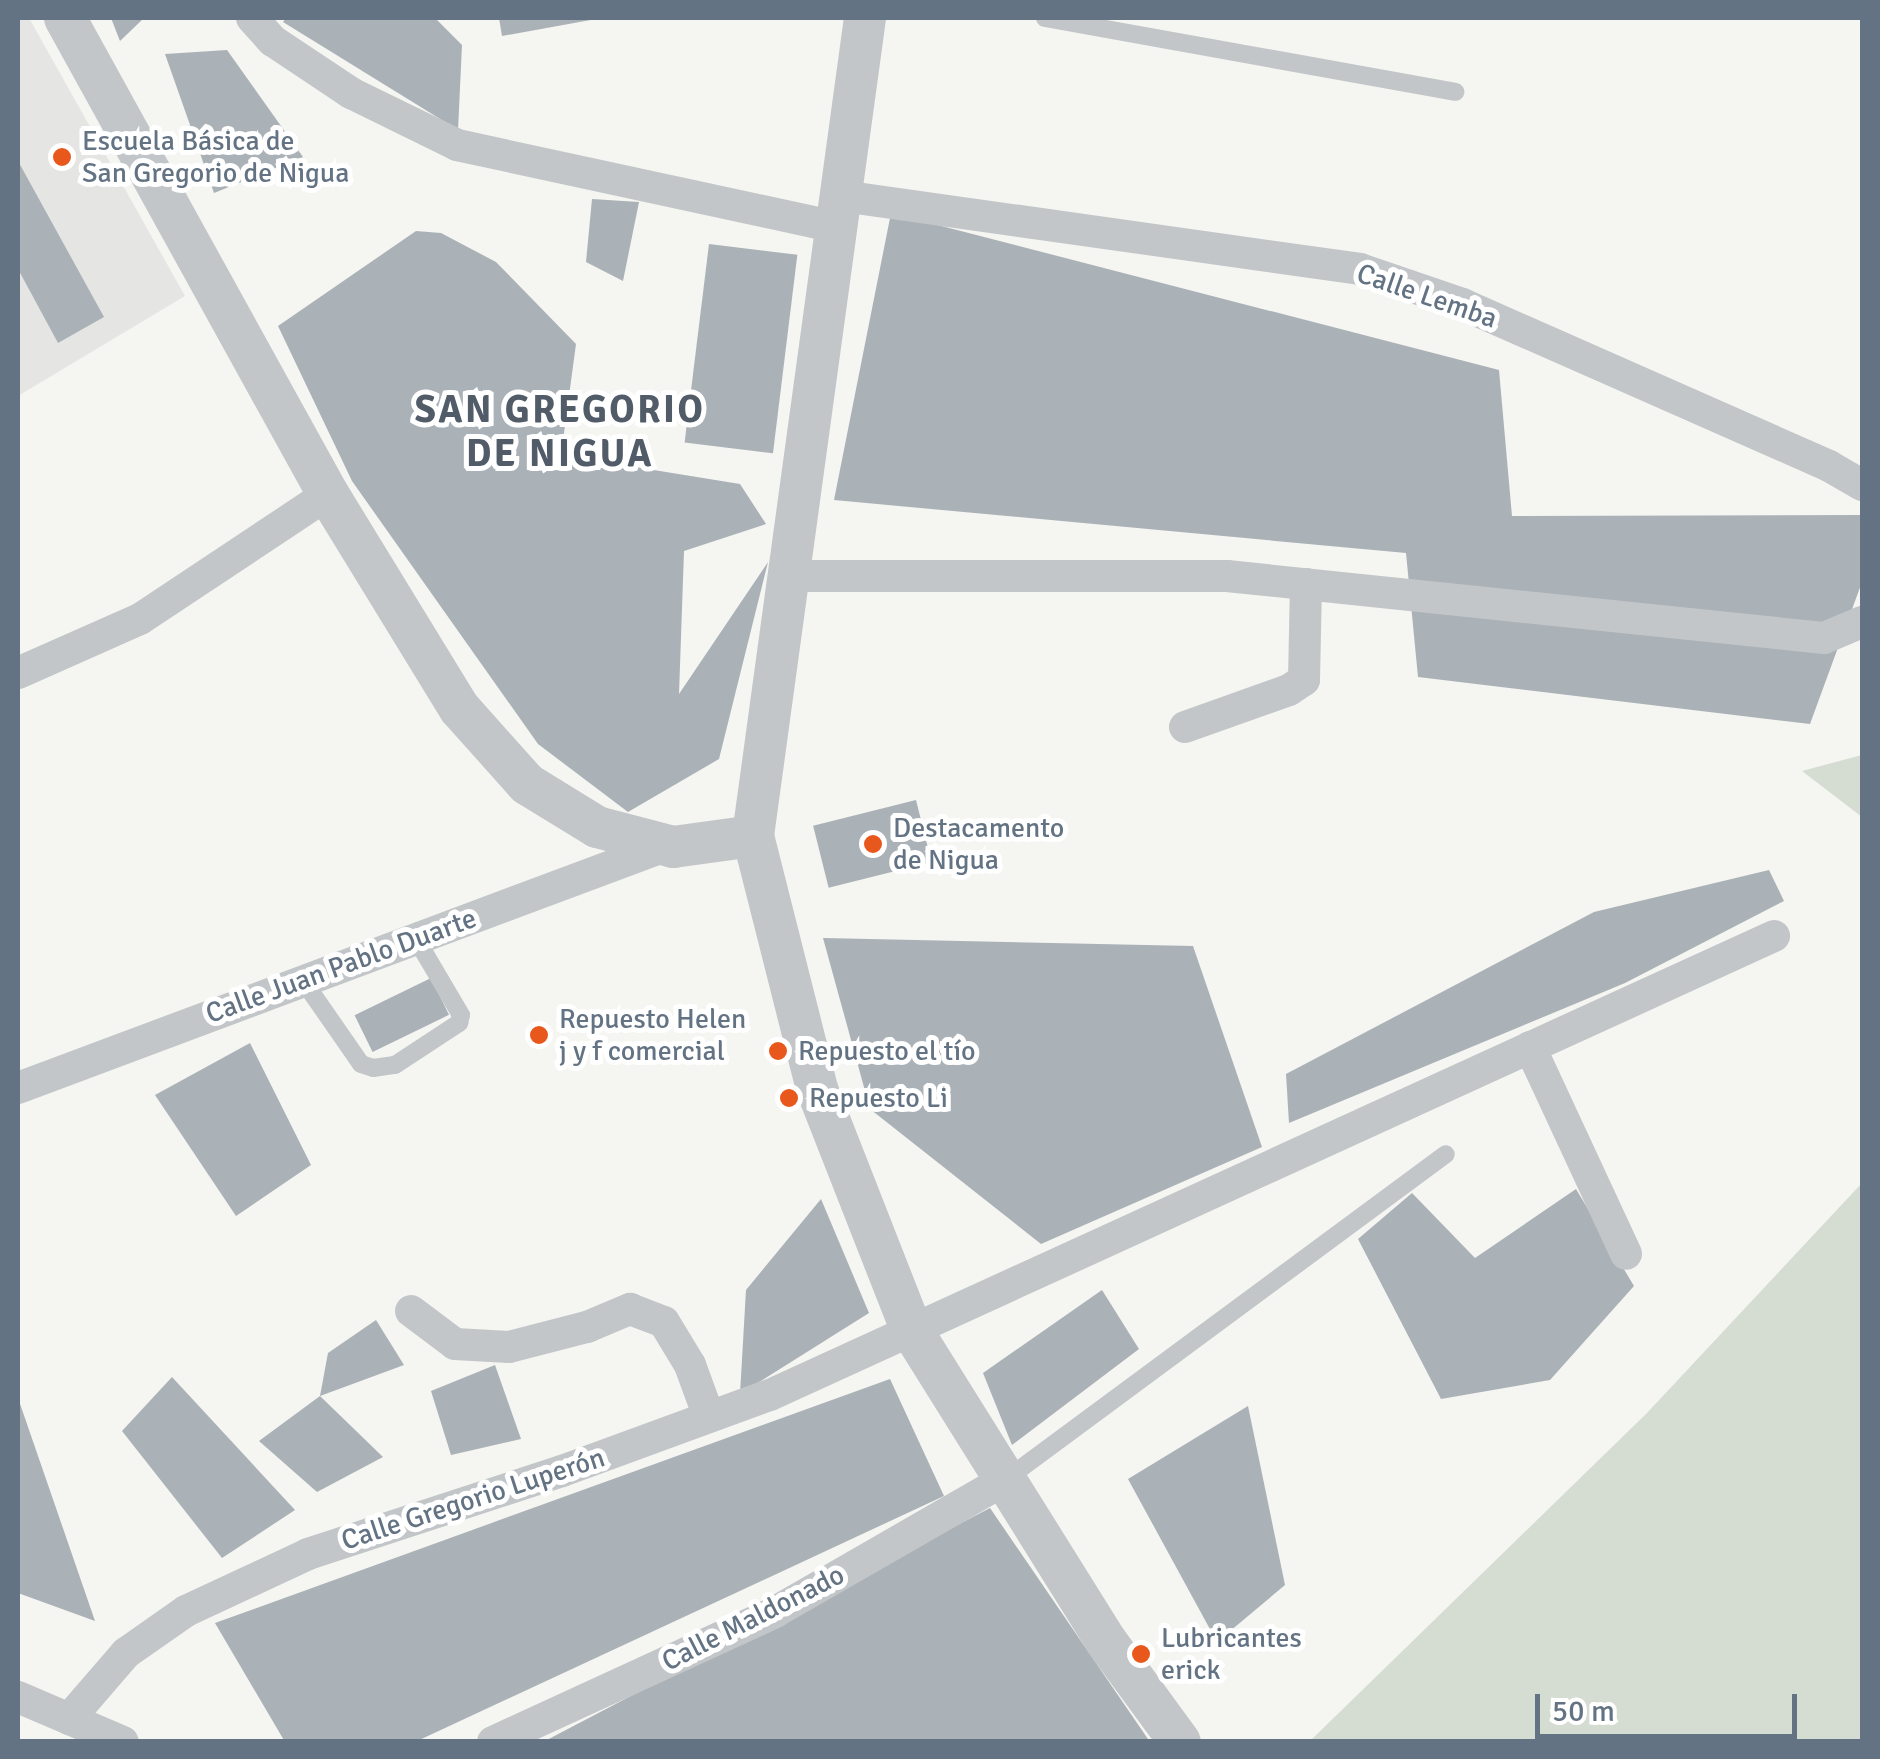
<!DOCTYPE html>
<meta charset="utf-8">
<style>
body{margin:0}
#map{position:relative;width:1880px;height:1759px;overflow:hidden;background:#f5f5f1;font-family:Signika,sans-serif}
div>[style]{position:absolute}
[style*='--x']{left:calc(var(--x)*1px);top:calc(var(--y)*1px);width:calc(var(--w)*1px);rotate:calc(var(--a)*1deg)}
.built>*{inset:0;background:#e5e6e4}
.green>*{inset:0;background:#d5dcd2}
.building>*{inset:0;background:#aab1b7;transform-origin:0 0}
.service>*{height:18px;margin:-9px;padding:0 9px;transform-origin:9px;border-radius:9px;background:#c2c6c9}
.minor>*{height:32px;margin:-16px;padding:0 16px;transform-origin:16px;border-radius:16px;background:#c2c6c9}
.tertiary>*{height:42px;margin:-21px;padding:0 21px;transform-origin:21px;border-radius:21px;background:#c2c6c9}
.dots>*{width:28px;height:28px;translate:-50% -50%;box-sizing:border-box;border:5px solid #fff;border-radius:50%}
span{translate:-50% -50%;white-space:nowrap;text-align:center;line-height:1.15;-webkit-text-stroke:10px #fff;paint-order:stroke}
.poi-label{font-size:28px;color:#637383}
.left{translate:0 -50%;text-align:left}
.street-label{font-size:28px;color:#637383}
.district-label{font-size:38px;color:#515c68;font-weight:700;letter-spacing:2.5px}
.frame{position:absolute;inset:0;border:20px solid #637383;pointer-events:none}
.scale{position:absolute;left:1535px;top:1694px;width:262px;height:45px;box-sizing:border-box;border:5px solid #637383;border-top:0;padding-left:12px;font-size:30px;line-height:35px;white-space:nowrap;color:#637383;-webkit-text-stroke:8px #fff;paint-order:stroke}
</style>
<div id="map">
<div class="built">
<i style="clip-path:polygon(18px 18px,29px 18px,185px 296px,18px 396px)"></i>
</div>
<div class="green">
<i style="clip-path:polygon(1862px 755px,1862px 817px,1802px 771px)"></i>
<i style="clip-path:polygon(1862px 1183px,1862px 1741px,1310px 1741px,1647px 1413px)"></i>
</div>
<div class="building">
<i style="clip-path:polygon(111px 18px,144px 18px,120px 41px)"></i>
<i style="clip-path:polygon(286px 18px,435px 18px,462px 45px,458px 130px,283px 22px)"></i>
<i style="clip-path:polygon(499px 18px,596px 18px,596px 19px,502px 36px)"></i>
<i style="clip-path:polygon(227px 50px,303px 157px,214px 193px,165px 54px)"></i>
<i style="clip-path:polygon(18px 161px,104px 317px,58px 343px,18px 269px)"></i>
<i style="clip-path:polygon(592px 199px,639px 202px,623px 281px,586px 262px)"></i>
<i style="clip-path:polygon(891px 213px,1499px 370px,1512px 516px,1862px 515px,1862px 582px,1810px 724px,1418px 677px,1406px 553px,834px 500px)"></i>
<i style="clip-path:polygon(416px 231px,441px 233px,496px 262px,576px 344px,561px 455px,740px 484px,766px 524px,684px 551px,679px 694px,768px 562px,719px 759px,628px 812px,538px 744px,352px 481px,278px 326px)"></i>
<i style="left:709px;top:244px;width:89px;height:200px;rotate:7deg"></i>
<i style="left:916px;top:800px;width:64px;height:106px;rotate:76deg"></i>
<i style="clip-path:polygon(1769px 870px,1784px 901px,1625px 983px,1289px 1123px,1286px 1074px,1594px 912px)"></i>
<i style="clip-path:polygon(823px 938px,1193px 946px,1262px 1147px,1041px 1244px,870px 1109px)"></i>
<i style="left:431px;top:978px;width:41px;height:85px;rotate:64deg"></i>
<i style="clip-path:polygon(250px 1043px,311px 1165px,236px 1216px,155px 1095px)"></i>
<i style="clip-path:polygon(1576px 1189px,1634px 1286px,1550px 1380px,1441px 1399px,1358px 1239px,1412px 1193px,1475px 1258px)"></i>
<i style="clip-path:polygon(821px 1199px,869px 1313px,740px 1394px,746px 1290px)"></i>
<i style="clip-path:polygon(1102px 1290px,1139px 1349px,1012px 1445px,983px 1373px)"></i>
<i style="clip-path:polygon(376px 1320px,404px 1365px,320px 1396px,328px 1353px)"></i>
<i style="clip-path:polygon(495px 1365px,521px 1439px,451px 1455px,431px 1391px)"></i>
<i style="clip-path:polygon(172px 1377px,295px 1510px,222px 1558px,122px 1431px)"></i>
<i style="clip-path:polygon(890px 1379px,944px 1496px,415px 1742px,285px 1742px,215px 1623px)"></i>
<i style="clip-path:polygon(320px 1396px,383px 1457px,317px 1492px,259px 1441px)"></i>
<i style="clip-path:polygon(18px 1398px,95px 1621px,18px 1593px)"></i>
<i style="clip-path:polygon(1248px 1406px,1285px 1585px,1217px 1642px,1128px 1479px)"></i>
<i style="clip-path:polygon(990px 1508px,1150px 1742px,543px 1742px)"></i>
</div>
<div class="service">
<i style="--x:1045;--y:18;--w:417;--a:10.2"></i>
<i style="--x:302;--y:979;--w:103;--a:55.2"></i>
<i style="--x:361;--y:1064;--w:13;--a:18"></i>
<i style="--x:373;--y:1068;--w:22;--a:-8"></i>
<i style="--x:395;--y:1065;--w:77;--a:-33.3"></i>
<i style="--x:459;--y:1023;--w:8;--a:-76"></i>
<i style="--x:461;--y:1015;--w:91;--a:-120.5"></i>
<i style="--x:1005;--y:1480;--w:548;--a:-36.47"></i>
</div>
<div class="minor">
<i style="--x:252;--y:18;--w:31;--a:48"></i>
<i style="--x:273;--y:41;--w:94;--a:33.7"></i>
<i style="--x:351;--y:93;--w:118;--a:26.1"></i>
<i style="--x:457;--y:145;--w:388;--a:12.2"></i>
<i style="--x:842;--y:196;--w:523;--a:8.02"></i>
<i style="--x:1360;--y:269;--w:108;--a:18.9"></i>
<i style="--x:1462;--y:304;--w:401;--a:23.8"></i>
<i style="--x:1829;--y:466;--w:38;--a:30"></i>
<i style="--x:788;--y:576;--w:439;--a:0"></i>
<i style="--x:1227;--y:576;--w:600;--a:5.93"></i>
<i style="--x:1824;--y:638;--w:41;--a:-22.8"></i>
<i style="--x:18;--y:673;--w:133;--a:-23.9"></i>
<i style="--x:140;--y:619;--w:226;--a:-33.6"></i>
<i style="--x:1185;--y:727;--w:110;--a:-19.6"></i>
<i style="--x:1289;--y:690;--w:18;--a:-34"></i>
<i style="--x:1304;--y:680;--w:96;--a:-88.8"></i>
<i style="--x:1530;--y:1047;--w:228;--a:65.1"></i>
<i style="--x:18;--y:1088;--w:691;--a:-20.51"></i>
<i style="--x:411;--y:1311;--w:55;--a:36.9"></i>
<i style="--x:455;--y:1344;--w:54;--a:3.2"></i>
<i style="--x:509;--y:1347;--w:81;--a:-14.4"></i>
<i style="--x:587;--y:1327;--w:47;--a:-22.7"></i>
<i style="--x:630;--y:1309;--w:36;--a:21"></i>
<i style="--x:664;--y:1322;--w:50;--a:58.8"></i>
<i style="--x:690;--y:1365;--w:55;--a:69.9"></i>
<i style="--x:18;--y:1697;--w:114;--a:23.2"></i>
<i style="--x:69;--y:1719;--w:87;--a:-49.2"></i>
<i style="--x:126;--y:1653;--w:73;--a:-35"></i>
<i style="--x:186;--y:1611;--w:135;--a:-25"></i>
<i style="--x:308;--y:1554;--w:267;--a:-18.1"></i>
<i style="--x:562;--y:1471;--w:221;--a:-20.1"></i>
<i style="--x:770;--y:1395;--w:1104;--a:-24.57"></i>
<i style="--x:493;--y:1742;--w:311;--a:-24.7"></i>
<i style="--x:775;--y:1612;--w:265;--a:-29.9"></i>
</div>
<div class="tertiary">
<i style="--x:65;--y:18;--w:544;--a:61.08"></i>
<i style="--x:328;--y:494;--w:252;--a:58.5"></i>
<i style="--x:460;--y:709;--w:101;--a:48.2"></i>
<i style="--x:527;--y:784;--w:82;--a:31.6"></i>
<i style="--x:597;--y:827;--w:79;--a:14.7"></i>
<i style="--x:673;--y:847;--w:81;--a:-7.8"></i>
<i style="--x:865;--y:18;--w:826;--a:97.8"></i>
<i style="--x:753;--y:836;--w:261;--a:75.8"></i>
<i style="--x:817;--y:1089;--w:258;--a:68.6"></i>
<i style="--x:911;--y:1329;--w:368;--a:58"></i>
<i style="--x:1106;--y:1641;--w:125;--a:53.8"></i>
</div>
<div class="dots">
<i style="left:62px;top:157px;background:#e8581d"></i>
<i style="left:873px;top:844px;background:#e8581d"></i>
<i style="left:539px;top:1035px;background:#e8581d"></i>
<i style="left:778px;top:1051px;background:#e8581d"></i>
<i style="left:789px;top:1098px;background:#e8581d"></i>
<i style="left:1141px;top:1654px;background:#e8581d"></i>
</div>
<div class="poi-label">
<span class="left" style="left:82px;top:157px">Escuela Básica de<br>San Gregorio de Nigua</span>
<span class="left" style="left:893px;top:844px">Destacamento<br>de Nigua</span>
<span class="left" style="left:559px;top:1035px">Repuesto Helen<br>j y f comercial</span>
<span class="left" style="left:798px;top:1051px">Repuesto el tío</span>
<span class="left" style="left:809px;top:1098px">Repuesto Li</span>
<span class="left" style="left:1161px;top:1654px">Lubricantes<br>erick</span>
</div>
<div class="street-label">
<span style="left:1427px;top:296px;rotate:19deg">Calle Lemba</span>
<span style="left:341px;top:966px;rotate:-20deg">Calle Juan Pablo Duarte</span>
<span style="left:473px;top:1499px;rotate:-18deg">Calle Gregorio Luperón</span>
<span style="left:753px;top:1618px;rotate:-27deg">Calle Maldonado</span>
</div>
<div class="district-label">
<span style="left:560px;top:432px">SAN GREGORIO<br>DE NIGUA</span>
</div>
<div class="frame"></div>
<div class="scale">50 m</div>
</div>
